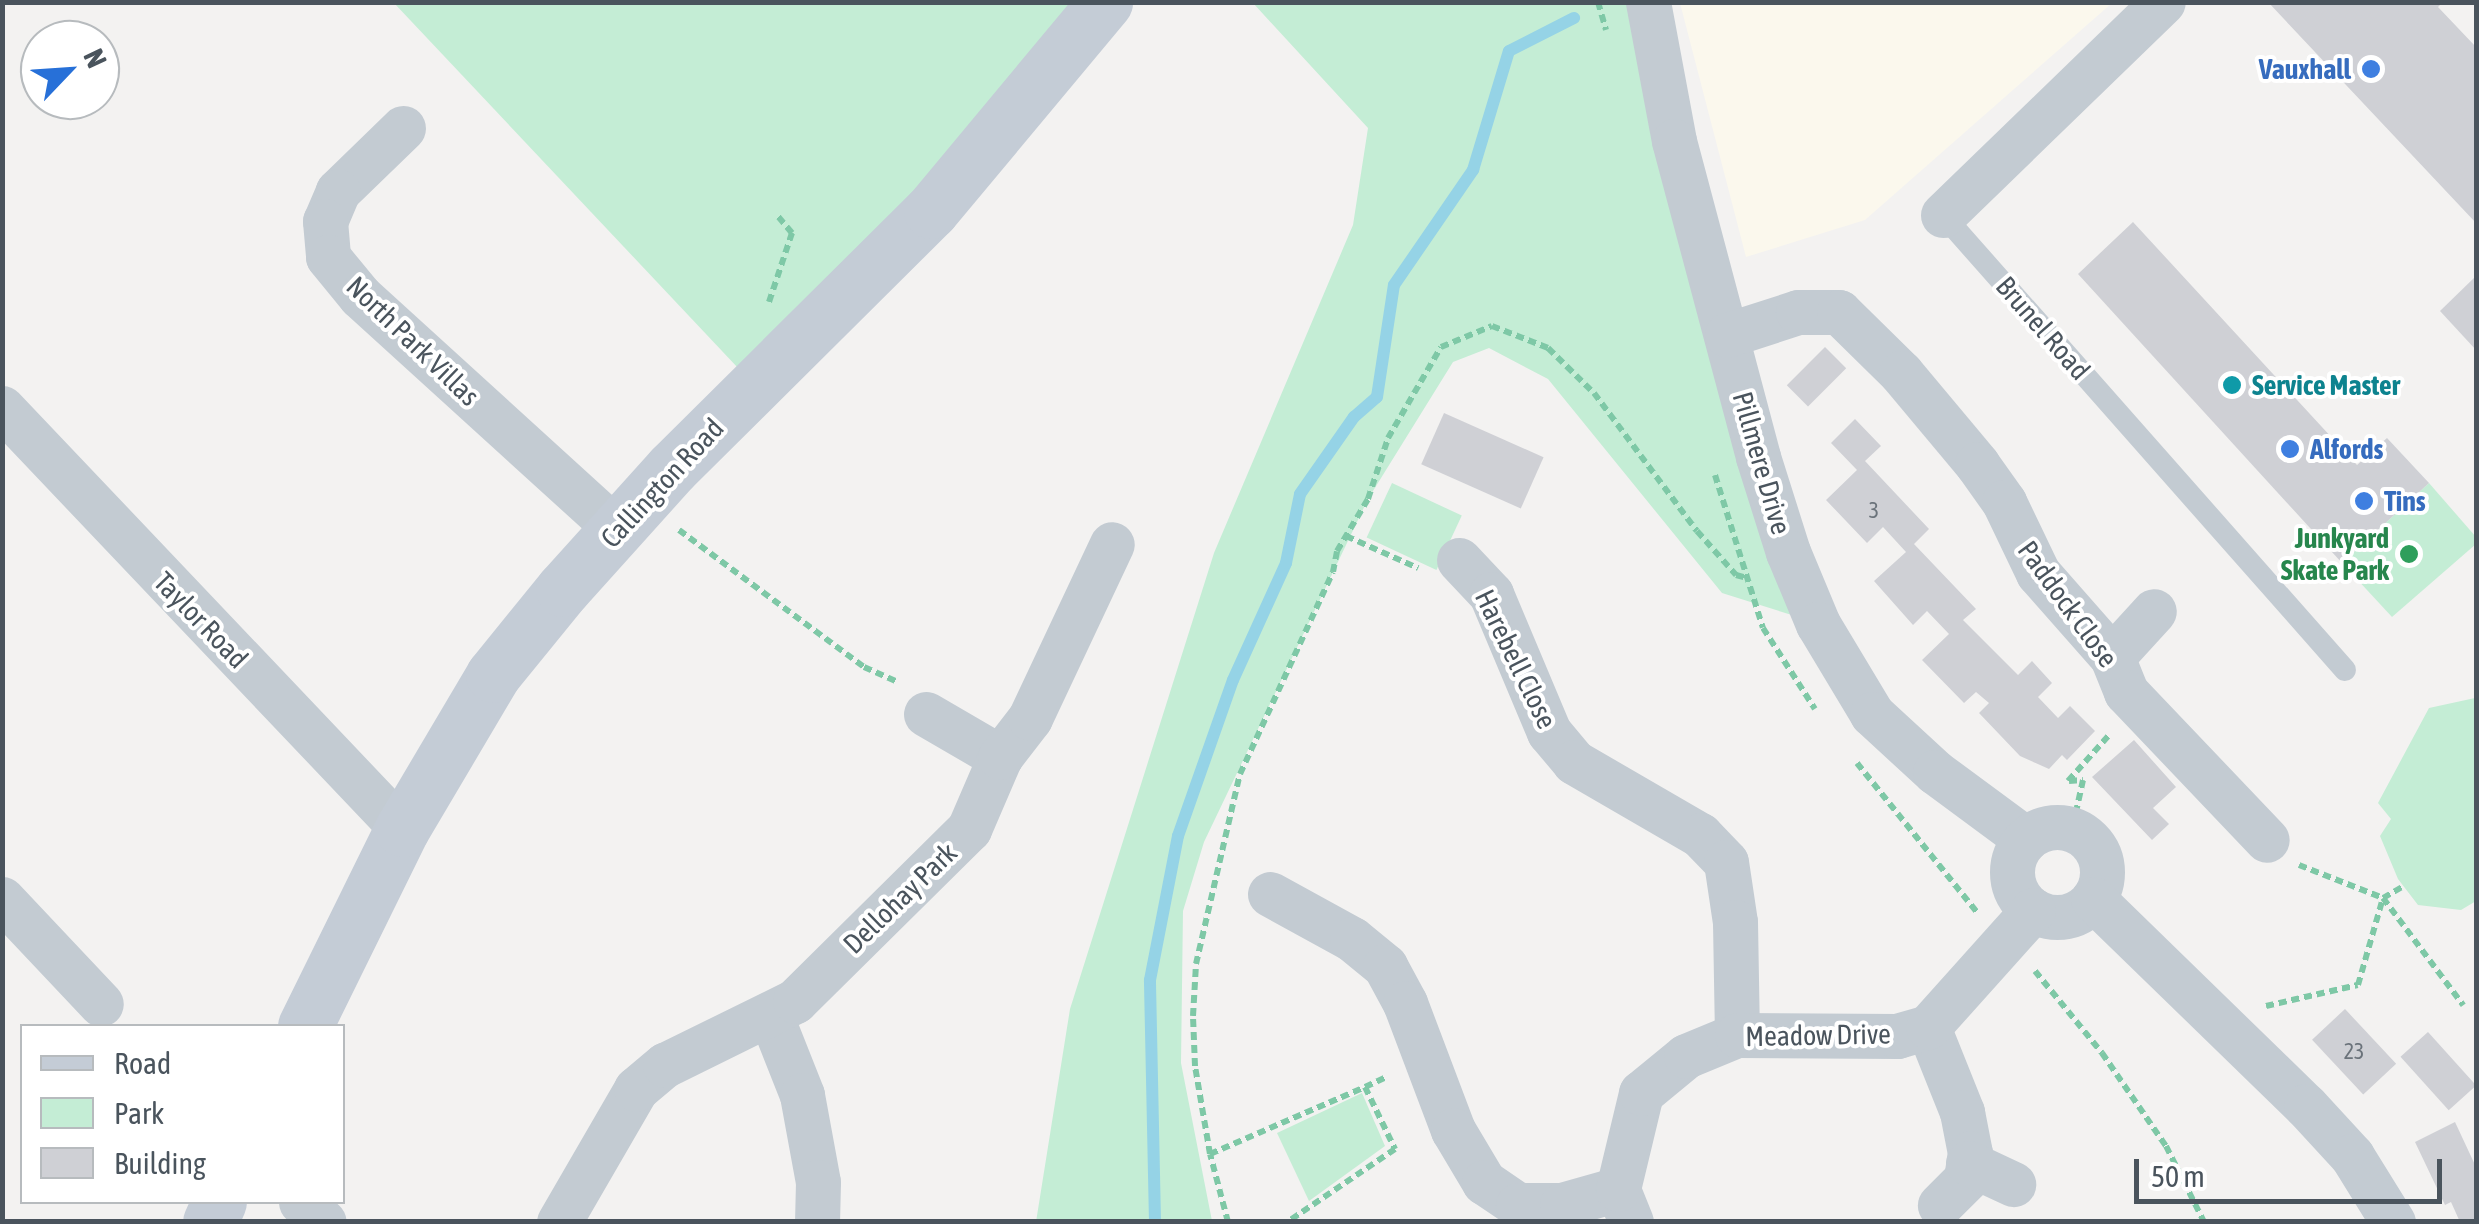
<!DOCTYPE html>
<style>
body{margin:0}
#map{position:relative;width:2479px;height:1224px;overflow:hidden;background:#f3f2f1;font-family:"Asap Condensed",sans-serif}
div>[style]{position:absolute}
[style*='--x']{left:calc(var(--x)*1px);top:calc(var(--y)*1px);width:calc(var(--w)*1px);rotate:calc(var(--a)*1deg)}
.commercial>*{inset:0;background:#fbf8ed}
.green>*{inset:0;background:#c4edd5;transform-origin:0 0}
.stream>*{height:12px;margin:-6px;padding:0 6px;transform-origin:6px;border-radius:6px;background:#95d3e6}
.building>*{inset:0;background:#cfd0d5;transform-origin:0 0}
.path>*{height:6px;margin-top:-3px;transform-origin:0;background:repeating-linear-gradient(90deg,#7ec8a6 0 8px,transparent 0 13px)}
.service>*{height:22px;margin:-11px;padding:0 11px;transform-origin:11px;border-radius:11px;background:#c3cbd2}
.minor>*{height:45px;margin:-22.5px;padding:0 22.5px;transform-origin:22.5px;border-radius:22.5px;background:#c3cbd2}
.minor>.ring{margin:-22.5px;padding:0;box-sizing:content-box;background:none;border:45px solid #c3cbd2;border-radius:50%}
.secondary>*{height:55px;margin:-27.5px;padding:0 27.5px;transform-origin:27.5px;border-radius:27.5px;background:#c4ccd6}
.dots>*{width:28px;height:28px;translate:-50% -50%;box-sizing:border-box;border:5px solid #fff;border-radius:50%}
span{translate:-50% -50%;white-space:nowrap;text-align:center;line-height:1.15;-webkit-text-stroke:8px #fff;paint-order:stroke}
.number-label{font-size:22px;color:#6b737b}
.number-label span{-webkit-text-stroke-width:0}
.shop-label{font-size:28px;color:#366cbe;font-weight:700}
.right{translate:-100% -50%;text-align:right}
.left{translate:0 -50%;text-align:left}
.street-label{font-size:28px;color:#4a545d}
.culture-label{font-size:28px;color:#0d838f;font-weight:700}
.leisure-label{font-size:28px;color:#27864d;font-weight:700}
.frame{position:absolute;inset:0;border:5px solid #4a545d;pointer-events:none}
.legend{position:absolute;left:20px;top:1024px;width:325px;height:180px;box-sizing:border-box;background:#fff;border:2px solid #b7bbbe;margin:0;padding:12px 18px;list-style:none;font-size:30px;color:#4a545d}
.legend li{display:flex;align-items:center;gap:20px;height:50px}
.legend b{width:50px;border:2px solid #b7bbbe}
.north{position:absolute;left:20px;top:20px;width:100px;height:100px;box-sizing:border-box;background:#fff;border:2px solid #b7bbbe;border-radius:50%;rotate:65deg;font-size:28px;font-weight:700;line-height:40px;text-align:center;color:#4a545d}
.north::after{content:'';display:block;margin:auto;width:35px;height:45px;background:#2770d8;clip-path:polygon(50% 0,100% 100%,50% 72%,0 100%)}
.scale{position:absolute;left:2134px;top:1159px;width:308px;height:45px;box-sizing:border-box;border:5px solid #4a545d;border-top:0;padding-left:12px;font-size:30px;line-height:35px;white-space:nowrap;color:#4a545d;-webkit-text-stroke:8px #fff;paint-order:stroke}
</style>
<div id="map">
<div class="commercial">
<i style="clip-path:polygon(1680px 3px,1680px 2px,2112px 3px,1865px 220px,1746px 257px)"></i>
</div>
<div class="green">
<i style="clip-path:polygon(394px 3px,1105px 3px,755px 386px)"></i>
<i style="clip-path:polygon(1253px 3px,1648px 3px,1795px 616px,1722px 593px,1548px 379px,1489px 348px,1453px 362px,1368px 499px,1204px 842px,1183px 911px,1181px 1063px,1212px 1221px,1036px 1222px,1070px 1009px,1214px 553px,1353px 225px,1368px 128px)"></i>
<i style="left:1392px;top:483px;width:77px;height:60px;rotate:25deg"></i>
<i style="clip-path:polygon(2429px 483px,2476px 537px,2476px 544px,2392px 617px,2342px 563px)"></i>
<i style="clip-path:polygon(2475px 698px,2476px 901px,2461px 910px,2418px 905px,2398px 879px,2380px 836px,2391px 819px,2378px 803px,2429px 708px)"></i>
<i style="clip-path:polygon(1362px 1093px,1385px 1146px,1309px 1201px,1277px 1133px)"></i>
</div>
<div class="stream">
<i style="--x:1155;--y:1222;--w:242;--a:-91.2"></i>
<i style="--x:1150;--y:980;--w:147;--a:-79"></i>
<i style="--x:1178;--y:836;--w:165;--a:-70.6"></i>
<i style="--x:1233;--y:680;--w:128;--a:-65.6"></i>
<i style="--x:1286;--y:563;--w:70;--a:-78.5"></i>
<i style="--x:1300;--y:494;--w:94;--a:-55"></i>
<i style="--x:1354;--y:417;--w:30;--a:-41"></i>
<i style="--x:1377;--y:397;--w:113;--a:-81.4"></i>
<i style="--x:1394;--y:285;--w:140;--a:-55.5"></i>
<i style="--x:1473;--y:170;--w:124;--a:-73.2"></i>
<i style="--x:1509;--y:51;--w:73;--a:-26.9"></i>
</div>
<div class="building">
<i style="clip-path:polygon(2268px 2px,2443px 2px,2438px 7px,2476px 47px,2476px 223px)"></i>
<i style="clip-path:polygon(2133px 222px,2357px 465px,2387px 438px,2429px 483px,2342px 563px,2078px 274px)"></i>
<i style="clip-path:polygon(2476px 276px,2476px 350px,2440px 311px)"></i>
<i style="left:1825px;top:347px;width:30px;height:54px;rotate:45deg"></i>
<i style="left:1444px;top:413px;width:109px;height:56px;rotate:24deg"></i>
<i style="clip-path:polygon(1855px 419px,1881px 446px,1865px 461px,1929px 529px,1914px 544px,1976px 609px,1963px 620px,2018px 675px,2032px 661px,2052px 683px,2038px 697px,2058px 718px,2070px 706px,2095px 731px,2067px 760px,2062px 755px,2049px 769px,2020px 756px,1979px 713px,1989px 703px,1976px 692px,1964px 703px,1922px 660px,1949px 634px,1927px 611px,1913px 625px,1874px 581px,1906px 552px,1883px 527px,1867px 543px,1826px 500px,1857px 470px,1831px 443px)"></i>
<i style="clip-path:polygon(2134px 740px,2176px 787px,2153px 808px,2169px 824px,2152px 840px,2092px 777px)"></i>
<i style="left:2345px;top:1009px;width:75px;height:45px;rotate:47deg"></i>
<i style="left:2428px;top:1032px;width:72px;height:37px;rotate:48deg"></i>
<i style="clip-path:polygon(2455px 1122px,2476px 1167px,2476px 1222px,2460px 1222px,2451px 1202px,2445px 1205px,2415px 1142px)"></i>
</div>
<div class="path">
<i style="--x:1598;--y:2;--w:29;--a:74"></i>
<i style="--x:769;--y:302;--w:73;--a:-71.6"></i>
<i style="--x:792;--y:233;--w:25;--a:-130"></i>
<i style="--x:1715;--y:475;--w:160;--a:72.6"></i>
<i style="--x:1763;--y:628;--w:96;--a:57.3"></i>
<i style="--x:679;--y:530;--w:230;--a:36.5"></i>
<i style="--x:864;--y:667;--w:37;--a:24"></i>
<i style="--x:1346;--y:536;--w:79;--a:24"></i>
<i style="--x:1857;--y:763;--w:191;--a:51.2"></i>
<i style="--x:2068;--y:781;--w:63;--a:-48.2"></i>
<i style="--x:2069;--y:781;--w:14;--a:-4"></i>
<i style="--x:2083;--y:780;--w:51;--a:102.4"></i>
<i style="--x:2299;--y:865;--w:90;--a:21.4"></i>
<i style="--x:2383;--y:898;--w:134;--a:53.2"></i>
<i style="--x:2035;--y:971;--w:106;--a:50.7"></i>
<i style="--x:2102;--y:1053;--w:113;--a:55.5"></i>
<i style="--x:2166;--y:1146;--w:85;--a:63.4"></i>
<i style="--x:2266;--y:1006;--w:94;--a:-12.9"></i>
<i style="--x:2358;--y:985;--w:91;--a:-74"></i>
<i style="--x:2383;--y:898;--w:24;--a:-30"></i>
<i style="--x:1365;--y:1087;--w:23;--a:-25"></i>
<i style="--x:1210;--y:1154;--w:169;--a:-23.4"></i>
<i style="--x:1365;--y:1087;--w:69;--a:64.2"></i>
<i style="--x:1395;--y:1149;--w:130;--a:145.9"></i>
<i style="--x:1228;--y:1222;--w:70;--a:-104.8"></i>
<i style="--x:1210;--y:1154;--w:89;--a:-99.7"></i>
<i style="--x:1195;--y:1066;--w:50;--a:-92.3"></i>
<i style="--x:1193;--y:1016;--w:52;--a:-86.7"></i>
<i style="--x:1196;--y:964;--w:195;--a:-77"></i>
<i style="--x:1240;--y:774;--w:222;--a:-65.3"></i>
<i style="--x:1333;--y:572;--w:21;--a:-79"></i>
<i style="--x:1337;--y:551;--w:61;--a:-59.2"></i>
<i style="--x:1368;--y:499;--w:64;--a:-71.8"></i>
<i style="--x:1388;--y:438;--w:105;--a:-59.8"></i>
<i style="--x:1441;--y:347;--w:55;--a:-22.4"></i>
<i style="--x:1492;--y:326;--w:60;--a:21.4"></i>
<i style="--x:1548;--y:348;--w:64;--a:44.4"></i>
<i style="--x:1594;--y:393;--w:172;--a:53.3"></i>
<i style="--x:1697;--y:531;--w:59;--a:48.4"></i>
<i style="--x:1736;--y:575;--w:11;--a:15"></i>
</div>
<div class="service">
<i style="--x:1943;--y:215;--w:607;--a:48.54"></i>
</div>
<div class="minor">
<i style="--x:1648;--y:2;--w:141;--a:79.4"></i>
<i style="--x:1674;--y:141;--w:327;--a:75.1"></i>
<i style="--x:1758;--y:457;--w:100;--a:72.5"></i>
<i style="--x:1788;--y:552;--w:78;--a:67.4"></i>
<i style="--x:1818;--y:624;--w:105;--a:59"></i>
<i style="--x:1872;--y:714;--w:86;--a:42.6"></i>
<i style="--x:1935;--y:772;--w:113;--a:36.4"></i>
<i style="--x:403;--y:128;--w:91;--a:135.9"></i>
<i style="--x:338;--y:191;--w:33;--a:113"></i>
<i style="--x:325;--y:221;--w:36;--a:85"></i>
<i style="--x:328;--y:257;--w:50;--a:50.6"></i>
<i style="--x:360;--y:296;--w:348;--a:42.3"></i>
<i style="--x:1943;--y:215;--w:306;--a:-44.1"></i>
<i style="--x:1727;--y:335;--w:75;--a:-17.9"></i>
<i style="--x:1798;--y:312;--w:41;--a:0"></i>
<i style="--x:1839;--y:312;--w:87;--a:44.5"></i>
<i style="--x:1901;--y:373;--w:119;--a:50.1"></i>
<i style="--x:1977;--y:464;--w:47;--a:54.6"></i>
<i style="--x:2004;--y:502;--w:79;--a:64.4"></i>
<i style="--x:2038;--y:573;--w:112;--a:48.6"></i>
<i style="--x:2112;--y:657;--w:38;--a:68"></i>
<i style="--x:2126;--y:692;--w:204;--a:46.4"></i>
<i style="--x:2;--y:408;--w:581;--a:46.47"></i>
<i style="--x:1459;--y:560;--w:47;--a:46.7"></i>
<i style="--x:1491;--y:594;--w:150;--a:67.2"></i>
<i style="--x:1549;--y:732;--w:39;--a:50"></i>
<i style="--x:1574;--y:762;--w:146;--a:30.1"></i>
<i style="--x:1700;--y:835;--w:37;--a:46"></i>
<i style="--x:1726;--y:862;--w:61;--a:81.5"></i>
<i style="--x:1735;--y:922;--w:113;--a:89"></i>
<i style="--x:2112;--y:657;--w:62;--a:-47.6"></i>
<i style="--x:926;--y:714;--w:86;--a:30.2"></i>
<i class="ring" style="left:2012px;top:827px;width:45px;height:45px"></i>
<i style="--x:1270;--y:894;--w:94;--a:28.8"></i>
<i style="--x:1352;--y:939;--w:43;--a:39.3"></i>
<i style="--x:1385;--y:966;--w:42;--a:61.6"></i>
<i style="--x:1405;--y:1003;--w:136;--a:69.3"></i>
<i style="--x:1453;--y:1130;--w:61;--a:59.2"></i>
<i style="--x:1484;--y:1182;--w:41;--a:34.1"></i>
<i style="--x:1518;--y:1205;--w:44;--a:0"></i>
<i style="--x:1562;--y:1205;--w:58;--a:-15.9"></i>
<i style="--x:2;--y:899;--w:144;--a:46.7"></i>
<i style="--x:2093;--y:899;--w:297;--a:44.2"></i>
<i style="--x:2306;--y:1106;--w:68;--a:47.4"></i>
<i style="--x:2352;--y:1156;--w:78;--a:58.2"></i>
<i style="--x:770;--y:1014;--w:87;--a:68.4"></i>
<i style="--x:802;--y:1095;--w:88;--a:79.6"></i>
<i style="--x:818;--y:1182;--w:40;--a:91.4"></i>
<i style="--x:1928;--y:1027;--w:92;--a:68.2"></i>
<i style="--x:1962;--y:1112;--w:42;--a:79"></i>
<i style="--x:1970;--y:1153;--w:26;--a:99"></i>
<i style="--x:1966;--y:1179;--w:37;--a:135"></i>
<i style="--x:1968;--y:1163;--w:50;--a:25"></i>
<i style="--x:301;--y:1202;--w:30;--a:41"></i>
<i style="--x:559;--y:1222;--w:154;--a:-59.9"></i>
<i style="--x:636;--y:1089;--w:38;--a:-40"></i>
<i style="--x:665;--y:1065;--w:145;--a:-26.2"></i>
<i style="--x:795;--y:1001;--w:245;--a:-44.7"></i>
<i style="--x:969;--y:829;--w:78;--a:-66.7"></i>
<i style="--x:1000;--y:757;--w:49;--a:-52.4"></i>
<i style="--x:1030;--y:718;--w:192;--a:-64.8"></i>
<i style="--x:1631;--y:1222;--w:35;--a:-112"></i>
<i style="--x:1618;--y:1189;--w:99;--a:-76.5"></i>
<i style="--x:1641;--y:1093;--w:58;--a:-39.4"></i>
<i style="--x:1686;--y:1056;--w:55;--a:-22.4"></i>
<i style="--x:1737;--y:1035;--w:160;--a:0.4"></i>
<i style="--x:1897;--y:1036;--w:32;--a:-16"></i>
<i style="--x:1928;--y:1027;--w:157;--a:-48.1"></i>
</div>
<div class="secondary">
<i style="--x:305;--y:1026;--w:220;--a:-63.8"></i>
<i style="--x:402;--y:829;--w:179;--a:-59.4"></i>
<i style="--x:493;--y:675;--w:111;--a:-50.9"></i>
<i style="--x:563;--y:589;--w:163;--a:-48"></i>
<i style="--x:672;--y:468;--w:365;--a:-44.8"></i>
<i style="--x:931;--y:211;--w:272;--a:-50.2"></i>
<i style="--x:210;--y:1222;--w:22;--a:-66"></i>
</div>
<div class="dots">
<i style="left:2371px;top:69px;background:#3f7fe0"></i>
<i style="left:2232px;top:385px;background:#0f9aa8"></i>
<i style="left:2290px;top:449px;background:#3f7fe0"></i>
<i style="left:2364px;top:501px;background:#3f7fe0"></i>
<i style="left:2409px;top:554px;background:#2e9e5b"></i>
</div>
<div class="number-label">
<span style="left:1874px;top:511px">3</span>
<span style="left:2354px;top:1052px">23</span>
</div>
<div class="shop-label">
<span class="right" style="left:2351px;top:69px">Vauxhall</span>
<span class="left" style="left:2310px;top:449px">Alfords</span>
<span class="left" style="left:2384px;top:501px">Tins</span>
</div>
<div class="street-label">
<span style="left:2043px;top:328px;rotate:49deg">Brunel Road</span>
<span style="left:413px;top:341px;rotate:44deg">North Park Villas</span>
<span style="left:1762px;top:463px;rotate:74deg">Pillmere Drive</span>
<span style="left:662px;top:483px;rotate:-47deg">Callington Road</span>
<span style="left:2068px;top:604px;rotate:54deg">Paddock Close</span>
<span style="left:201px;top:620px;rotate:46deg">Taylor Road</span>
<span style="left:1516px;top:659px;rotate:64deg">Harebell Close</span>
<span style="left:900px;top:898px;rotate:-44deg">Dellohay Park</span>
<span style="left:1818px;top:1035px;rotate:-1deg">Meadow Drive</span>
</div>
<div class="culture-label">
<span class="left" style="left:2252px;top:385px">Service Master</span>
</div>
<div class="leisure-label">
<span class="right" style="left:2389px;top:554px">Junkyard<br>Skate Park</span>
</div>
<div class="frame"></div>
<ul class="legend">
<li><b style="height:12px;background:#c4ccd6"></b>Road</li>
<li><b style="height:28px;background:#c4edd5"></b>Park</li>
<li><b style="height:28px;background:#cfd0d5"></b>Building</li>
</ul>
<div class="north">N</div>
<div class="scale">50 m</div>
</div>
